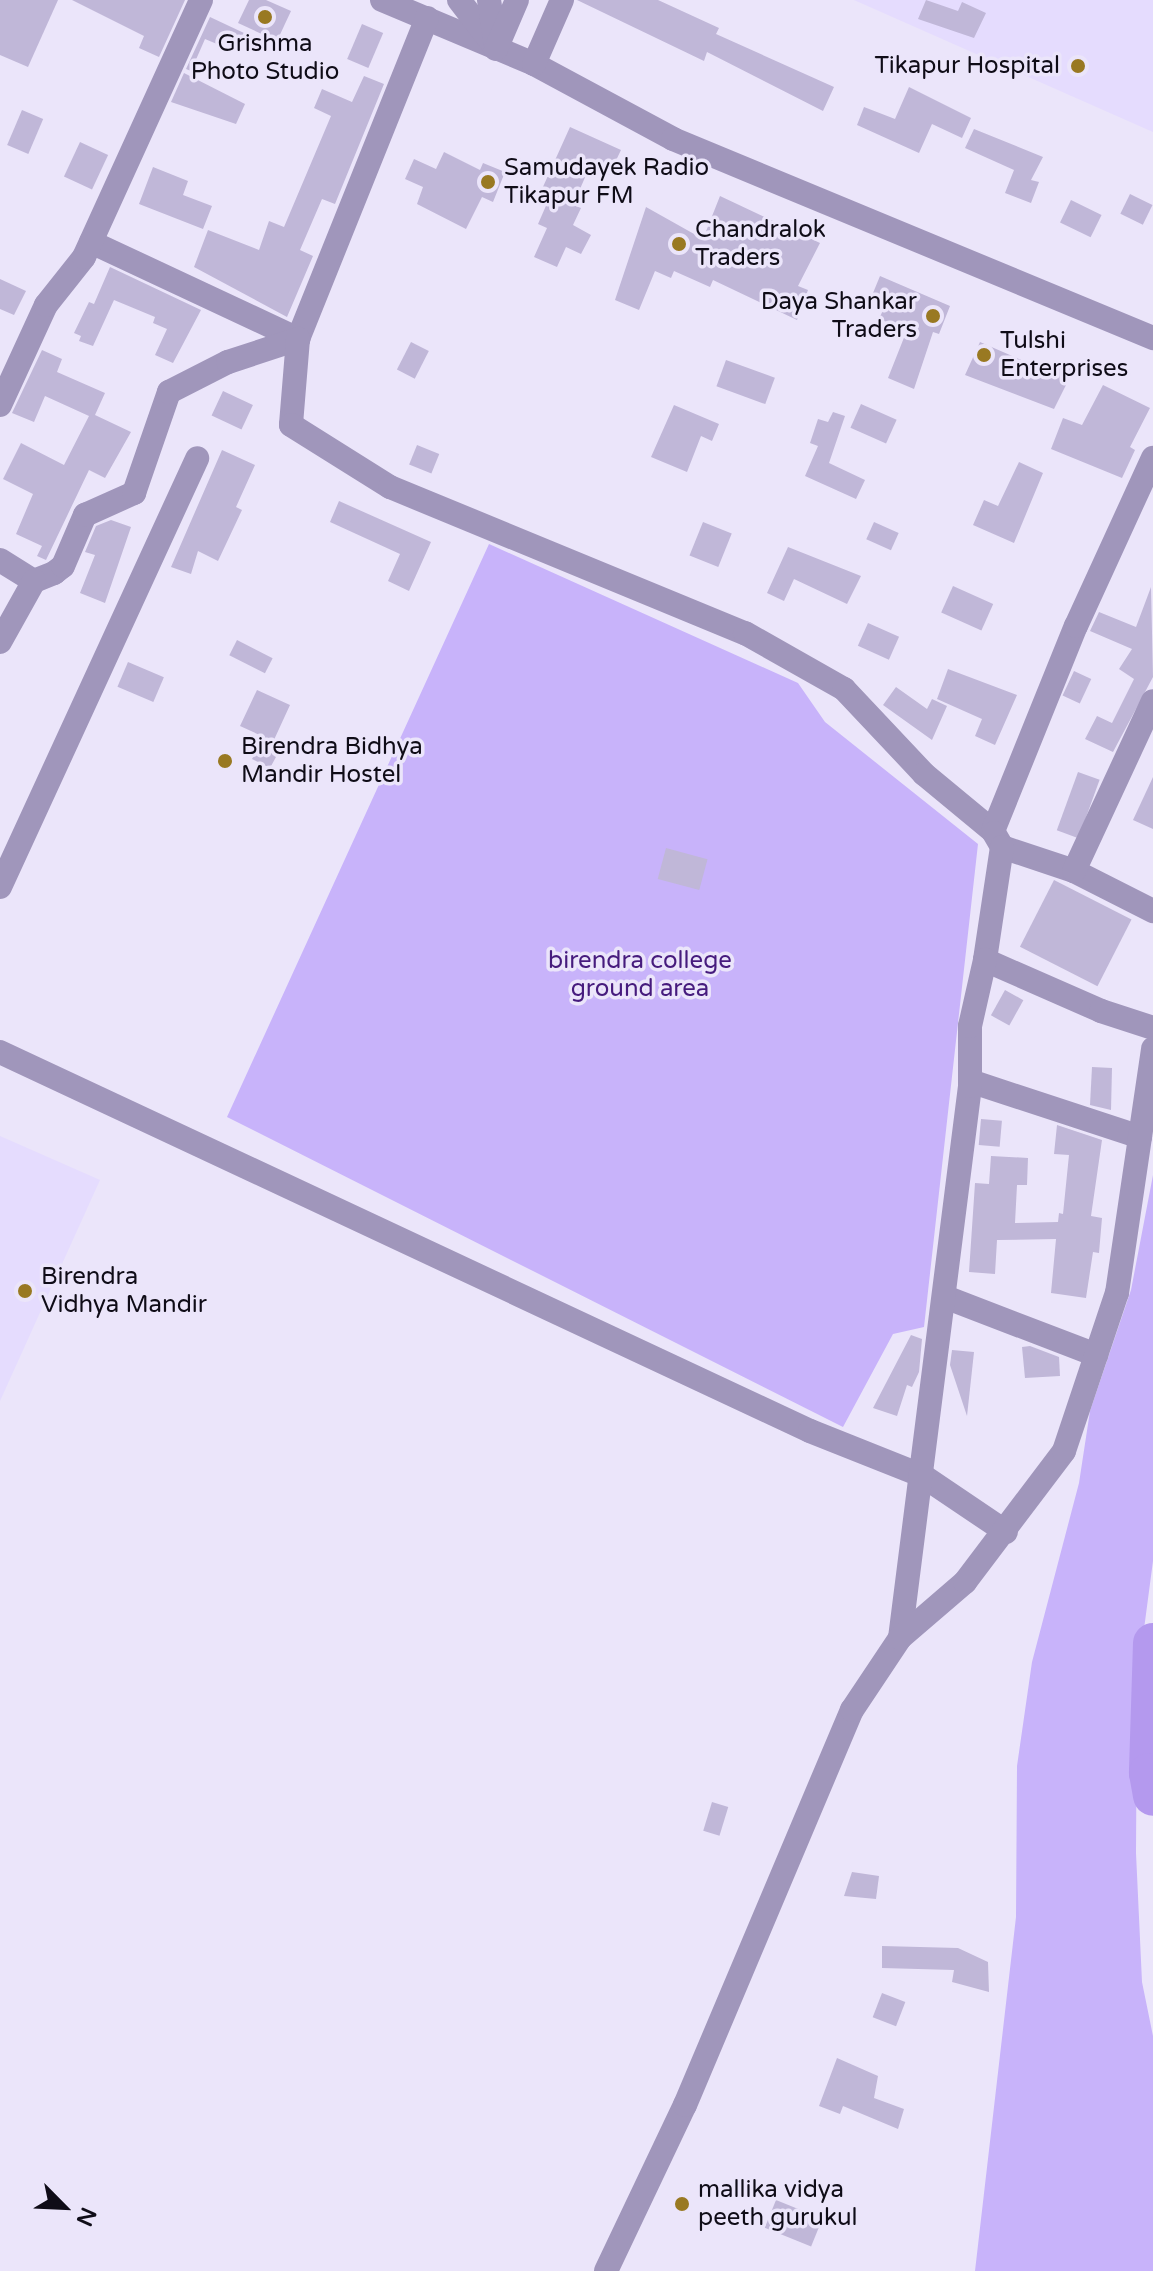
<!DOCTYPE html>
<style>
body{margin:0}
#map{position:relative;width:1153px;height:2271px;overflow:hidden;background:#ebe5fa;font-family:"Varela Round",sans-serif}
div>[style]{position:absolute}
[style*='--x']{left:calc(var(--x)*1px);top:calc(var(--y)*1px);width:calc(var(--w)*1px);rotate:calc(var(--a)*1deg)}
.built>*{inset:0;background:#e5dcfe}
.green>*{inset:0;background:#c8b3fa}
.river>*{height:40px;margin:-20px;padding:0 20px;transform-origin:20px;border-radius:20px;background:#b499ee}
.building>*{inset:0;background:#c0b7d8;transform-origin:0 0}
.minor>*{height:24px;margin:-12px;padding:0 12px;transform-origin:12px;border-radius:12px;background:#a096bb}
.dots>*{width:22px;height:22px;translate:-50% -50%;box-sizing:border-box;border:4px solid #ebe5fa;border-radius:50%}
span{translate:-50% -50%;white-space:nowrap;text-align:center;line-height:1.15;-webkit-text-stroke:7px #ebe5fa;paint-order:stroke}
.poi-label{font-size:24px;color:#0f0c17}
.right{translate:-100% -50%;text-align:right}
.left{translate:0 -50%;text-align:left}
.park-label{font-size:24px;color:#461b7d}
.north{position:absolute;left:24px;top:2167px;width:80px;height:80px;-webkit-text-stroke:6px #ebe5fa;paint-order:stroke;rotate:114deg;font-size:22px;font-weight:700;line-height:32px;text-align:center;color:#0f0c17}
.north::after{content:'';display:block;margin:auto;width:28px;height:36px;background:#0f0c17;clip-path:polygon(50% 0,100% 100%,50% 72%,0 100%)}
</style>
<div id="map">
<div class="built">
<i style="clip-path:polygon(854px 0,1153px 0,1153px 132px)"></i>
<i style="clip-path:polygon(0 1136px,100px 1180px,0 1401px)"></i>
</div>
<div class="green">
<i style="clip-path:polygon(489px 544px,798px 683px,825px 722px,978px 844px,924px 1327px,893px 1334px,843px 1427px,227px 1117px)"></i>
<i style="clip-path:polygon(1153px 1175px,1153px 1561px,1137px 1682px,1136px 1853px,1142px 1982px,1153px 2036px,1153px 2271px,975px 2271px,1016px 1917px,1017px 1766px,1032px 1662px,1079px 1483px,1090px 1411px,1131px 1290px)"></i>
</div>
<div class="river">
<i style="--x:1153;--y:1643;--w:130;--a:91.8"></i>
<i style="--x:1149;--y:1773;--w:23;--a:80"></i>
</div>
<div class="building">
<i style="clip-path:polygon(0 0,58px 0,28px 67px,0 55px)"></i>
<i style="clip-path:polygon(72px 0,185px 0,159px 57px,139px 48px,144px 36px)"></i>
<i style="clip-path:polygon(249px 0,266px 0,291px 11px,277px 41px,238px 23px)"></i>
<i style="clip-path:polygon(577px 0,658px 0,719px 28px,716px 34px,834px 87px,823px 111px,707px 52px,704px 61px)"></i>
<i style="clip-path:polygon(926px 0,958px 11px,962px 2px,986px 13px,974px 38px,918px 19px)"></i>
<i style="clip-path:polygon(210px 17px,244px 33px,236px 52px,205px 39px,191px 71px,186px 69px)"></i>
<i style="left:362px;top:24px;width:23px;height:38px;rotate:23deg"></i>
<i style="clip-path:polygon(184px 73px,245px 104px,236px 124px,171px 102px)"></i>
<i style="clip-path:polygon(364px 76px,384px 84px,335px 204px,322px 199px,300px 250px,313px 256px,287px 317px,194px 267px,208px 230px,259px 250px,269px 221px,284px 227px,331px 116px,314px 108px,322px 89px,352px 102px)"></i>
<i style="clip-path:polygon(909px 87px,971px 118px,962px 138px,932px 124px,919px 153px,857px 125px,864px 107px,895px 119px)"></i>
<i style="left:22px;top:110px;width:23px;height:38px;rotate:23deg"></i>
<i style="clip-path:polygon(570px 127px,621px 150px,609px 175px,590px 166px,573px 205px,581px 208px,573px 225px,591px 235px,581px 254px,566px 247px,557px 267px,534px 257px,547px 228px,538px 224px,552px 192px,542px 189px)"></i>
<i style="clip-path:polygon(974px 129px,1043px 157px,1031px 180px,1039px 182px,1031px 203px,1005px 193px,1014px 170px,965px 148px)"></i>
<i style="left:80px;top:142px;width:31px;height:38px;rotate:25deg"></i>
<i style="clip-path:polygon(444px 152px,480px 170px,483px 163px,505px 172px,493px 202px,482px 197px,466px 229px,417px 204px,423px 187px,405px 179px,414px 159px,436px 169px)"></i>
<i style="clip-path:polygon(153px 167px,188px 181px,183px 195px,212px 206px,203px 229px,139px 204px)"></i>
<i style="left:1130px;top:194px;width:25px;height:22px;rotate:26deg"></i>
<i style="clip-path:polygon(720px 196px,820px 243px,798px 286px,808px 290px,797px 320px,713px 280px,710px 287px,674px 271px,671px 278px,655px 271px,639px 310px,615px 300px,646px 207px,703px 239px)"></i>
<i style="left:1071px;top:200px;width:34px;height:25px;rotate:26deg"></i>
<i style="clip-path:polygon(110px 267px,201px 310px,173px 363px,155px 355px,167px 329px,153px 323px,155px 317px,114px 300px,93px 346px,79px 341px,81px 336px,74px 333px,89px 302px,94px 304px)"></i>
<i style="clip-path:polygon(880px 276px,950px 306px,939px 334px,933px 332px,914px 389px,888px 378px,907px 330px,879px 319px,888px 299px,873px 293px)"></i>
<i style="clip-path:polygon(0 279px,26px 291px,14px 315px,0 309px)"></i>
<i style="left:411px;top:342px;width:20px;height:31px;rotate:27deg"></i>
<i style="clip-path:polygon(980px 342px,1049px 372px,1055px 360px,1074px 369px,1054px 409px,965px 375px)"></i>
<i style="clip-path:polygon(42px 350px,62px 359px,57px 372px,105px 393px,95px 415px,131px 432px,105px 478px,89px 470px,46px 560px,37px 556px,42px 546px,16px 534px,33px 494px,3px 479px,21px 443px,64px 465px,89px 416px,45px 396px,34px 422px,12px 413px)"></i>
<i style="left:726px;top:360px;width:52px;height:28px;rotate:20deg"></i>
<i style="clip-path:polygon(1103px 385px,1150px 408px,1130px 447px,1135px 450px,1122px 478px,1051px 449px,1063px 418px,1082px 425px)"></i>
<i style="left:223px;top:391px;width:33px;height:27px;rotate:25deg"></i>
<i style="left:861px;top:404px;width:39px;height:26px;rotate:24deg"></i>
<i style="clip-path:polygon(674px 405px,719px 424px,712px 441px,701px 436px,687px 472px,651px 457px)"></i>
<i style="clip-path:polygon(833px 412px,845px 416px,829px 463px,865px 480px,856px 499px,805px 476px,818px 446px,810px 443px,818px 419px,828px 422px)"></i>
<i style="left:417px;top:445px;width:24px;height:21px;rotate:22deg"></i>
<i style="clip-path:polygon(222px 450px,255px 465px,236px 507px,242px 510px,218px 561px,198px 551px,191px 574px,171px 567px)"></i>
<i style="clip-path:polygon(1019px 462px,1043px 473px,1014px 543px,973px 525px,984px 500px,998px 506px)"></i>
<i style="clip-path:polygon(339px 501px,431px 542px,409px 591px,388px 581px,400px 554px,330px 522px)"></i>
<i style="clip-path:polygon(111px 520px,131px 527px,105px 603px,80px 593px,95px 555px,85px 552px,96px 526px)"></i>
<i style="left:703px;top:522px;width:31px;height:36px;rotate:22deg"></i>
<i style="left:874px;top:522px;width:27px;height:19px;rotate:24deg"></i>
<i style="clip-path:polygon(788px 547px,861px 576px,847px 604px,794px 579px,784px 601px,767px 593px)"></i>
<i style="left:953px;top:586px;width:44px;height:29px;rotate:24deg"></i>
<i style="clip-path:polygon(1151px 587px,1153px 677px,1113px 752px,1085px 739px,1097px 716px,1112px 723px,1134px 679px,1119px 669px,1132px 649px,1090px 631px,1099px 612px,1136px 627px)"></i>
<i style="left:868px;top:623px;width:34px;height:25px;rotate:24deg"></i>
<i style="left:237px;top:640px;width:40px;height:17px;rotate:27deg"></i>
<i style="left:128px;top:662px;width:39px;height:27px;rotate:23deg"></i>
<i style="clip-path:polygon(948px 669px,1017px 695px,995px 745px,975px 736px,982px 719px,937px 699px)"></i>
<i style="left:1074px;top:671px;width:19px;height:27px;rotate:25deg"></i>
<i style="clip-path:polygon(896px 687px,927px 709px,932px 699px,947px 706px,932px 740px,883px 705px)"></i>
<i style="clip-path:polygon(257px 690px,290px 705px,273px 742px,282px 746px,270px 768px,252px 759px,264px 737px,240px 726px)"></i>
<i style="left:1078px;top:772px;width:23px;height:62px;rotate:20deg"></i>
<i style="clip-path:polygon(1153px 777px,1153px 829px,1133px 820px)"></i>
<i style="left:666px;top:848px;width:43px;height:32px;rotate:15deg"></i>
<i style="left:1054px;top:880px;width:87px;height:75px;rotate:27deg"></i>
<i style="left:1005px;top:990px;width:21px;height:29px;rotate:29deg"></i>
<i style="clip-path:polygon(1092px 1067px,1112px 1068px,1111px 1110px,1090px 1105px)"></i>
<i style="left:981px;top:1119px;width:21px;height:26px;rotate:5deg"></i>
<i style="clip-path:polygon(1057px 1125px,1102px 1140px,1091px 1216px,1102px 1218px,1099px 1253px,1093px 1252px,1086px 1298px,1051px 1293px,1056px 1239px,997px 1240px,995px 1274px,969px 1272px,975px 1183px,989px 1184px,991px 1156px,1028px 1158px,1027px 1185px,1017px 1185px,1015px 1223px,1058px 1222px,1059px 1213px,1063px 1214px,1069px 1155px,1054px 1154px)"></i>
<i style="clip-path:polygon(911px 1335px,922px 1339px,919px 1372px,912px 1387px,907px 1385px,897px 1416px,873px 1408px)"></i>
<i style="clip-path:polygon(1030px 1346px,1059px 1357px,1060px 1376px,1025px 1378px,1022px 1347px)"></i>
<i style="clip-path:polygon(952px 1350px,974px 1352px,967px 1416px,950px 1365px)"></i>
<i style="left:712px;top:1802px;width:17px;height:30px;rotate:17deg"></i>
<i style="clip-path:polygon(852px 1872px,879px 1876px,876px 1899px,844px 1896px)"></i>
<i style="clip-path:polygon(882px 1946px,958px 1948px,988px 1962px,989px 1992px,952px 1982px,954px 1970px,882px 1968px)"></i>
<i style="left:882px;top:1993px;width:25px;height:26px;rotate:21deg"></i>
<i style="clip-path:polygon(837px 2058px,878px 2076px,874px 2098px,904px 2109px,898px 2129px,843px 2106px,840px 2114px,819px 2106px)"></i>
<i style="left:776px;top:2200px;width:50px;height:30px;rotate:22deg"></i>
</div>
<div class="minor">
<i style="--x:382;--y:0;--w:165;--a:22.8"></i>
<i style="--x:534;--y:64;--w:158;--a:28.3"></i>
<i style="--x:673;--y:139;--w:520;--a:22.52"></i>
<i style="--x:459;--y:0;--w:59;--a:52.5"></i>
<i style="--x:489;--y:0;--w:47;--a:81.3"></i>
<i style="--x:496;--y:49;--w:53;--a:-66.8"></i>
<i style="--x:534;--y:64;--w:70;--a:-66.4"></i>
<i style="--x:91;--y:242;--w:229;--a:25.1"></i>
<i style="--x:298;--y:339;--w:346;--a:-68.1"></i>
<i style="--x:0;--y:405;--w:110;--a:-65.3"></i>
<i style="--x:46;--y:305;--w:61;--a:-51.6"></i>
<i style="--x:84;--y:257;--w:282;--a:-65.5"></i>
<i style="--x:0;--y:560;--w:40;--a:32"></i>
<i style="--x:34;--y:581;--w:22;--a:-22"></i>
<i style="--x:54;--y:573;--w:11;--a:-38"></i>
<i style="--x:63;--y:566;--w:56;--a:-66.7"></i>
<i style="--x:85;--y:515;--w:54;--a:-24.2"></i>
<i style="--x:134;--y:493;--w:107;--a:-70.9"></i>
<i style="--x:169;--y:392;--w:66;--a:-27"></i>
<i style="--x:228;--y:362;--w:74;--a:-18.2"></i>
<i style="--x:298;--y:339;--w:86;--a:94.7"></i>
<i style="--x:291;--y:425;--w:117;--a:32.1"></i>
<i style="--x:390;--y:487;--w:384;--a:22.4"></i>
<i style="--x:745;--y:633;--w:114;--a:29.5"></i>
<i style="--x:844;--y:689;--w:117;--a:46.7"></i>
<i style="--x:924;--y:774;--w:89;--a:39.6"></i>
<i style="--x:993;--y:831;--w:221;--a:-68"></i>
<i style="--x:1076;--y:626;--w:185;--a:-65.4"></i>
<i style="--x:0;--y:642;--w:70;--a:-60.9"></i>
<i style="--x:994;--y:833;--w:16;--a:60"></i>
<i style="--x:1002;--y:847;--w:76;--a:18.4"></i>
<i style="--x:1074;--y:871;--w:89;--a:26.9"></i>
<i style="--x:1002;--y:847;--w:114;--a:98.6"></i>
<i style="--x:985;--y:960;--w:127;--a:23.7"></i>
<i style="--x:1101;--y:1011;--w:55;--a:18.1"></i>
<i style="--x:1074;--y:871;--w:187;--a:-65.1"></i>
<i style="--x:0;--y:887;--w:472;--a:-65.3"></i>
<i style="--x:0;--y:1052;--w:894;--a:25.07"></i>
<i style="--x:810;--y:1431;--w:122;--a:21.7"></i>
<i style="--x:923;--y:1476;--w:100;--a:34"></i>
<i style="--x:970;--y:1081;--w:179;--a:18.2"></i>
<i style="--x:945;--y:1297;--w:162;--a:21"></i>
<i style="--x:900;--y:1638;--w:556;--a:-82.77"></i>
<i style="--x:970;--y:1086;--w:60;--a:-90"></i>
<i style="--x:970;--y:1026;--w:68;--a:-77.2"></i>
<i style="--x:606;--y:2271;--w:184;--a:-64.6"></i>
<i style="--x:685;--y:2105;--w:429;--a:-67.1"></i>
<i style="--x:852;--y:1710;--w:87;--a:-56.3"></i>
<i style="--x:900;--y:1638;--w:86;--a:-40.7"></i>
<i style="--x:965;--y:1582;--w:164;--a:-52.9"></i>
<i style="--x:1064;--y:1451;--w:167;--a:-71.5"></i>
<i style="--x:1117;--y:1293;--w:247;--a:-81.6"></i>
</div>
<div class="dots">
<i style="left:265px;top:17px;background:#997922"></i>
<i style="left:1078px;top:66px;background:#997922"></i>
<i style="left:488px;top:182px;background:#997922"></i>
<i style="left:679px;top:244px;background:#997922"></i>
<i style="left:933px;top:316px;background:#997922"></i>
<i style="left:984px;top:355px;background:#997922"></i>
<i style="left:225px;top:761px;background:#997922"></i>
<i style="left:25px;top:1291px;background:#997922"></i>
<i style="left:682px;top:2204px;background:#997922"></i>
</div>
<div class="poi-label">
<span style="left:265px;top:58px">Grishma<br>Photo Studio</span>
<span class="right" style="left:1060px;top:66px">Tikapur Hospital</span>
<span class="left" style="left:504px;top:182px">Samudayek Radio<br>Tikapur FM</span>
<span class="left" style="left:695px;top:244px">Chandralok<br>Traders</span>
<span class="right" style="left:917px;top:316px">Daya Shankar<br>Traders</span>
<span class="left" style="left:1000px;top:355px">Tulshi<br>Enterprises</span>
<span class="left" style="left:241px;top:761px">Birendra Bidhya<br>Mandir Hostel</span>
<span class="left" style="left:41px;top:1291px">Birendra<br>Vidhya Mandir</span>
<span class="left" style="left:698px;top:2204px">mallika vidya<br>peeth gurukul</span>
</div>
<div class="park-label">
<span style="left:640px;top:975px">birendra college<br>ground area</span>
</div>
<div class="north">N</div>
</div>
